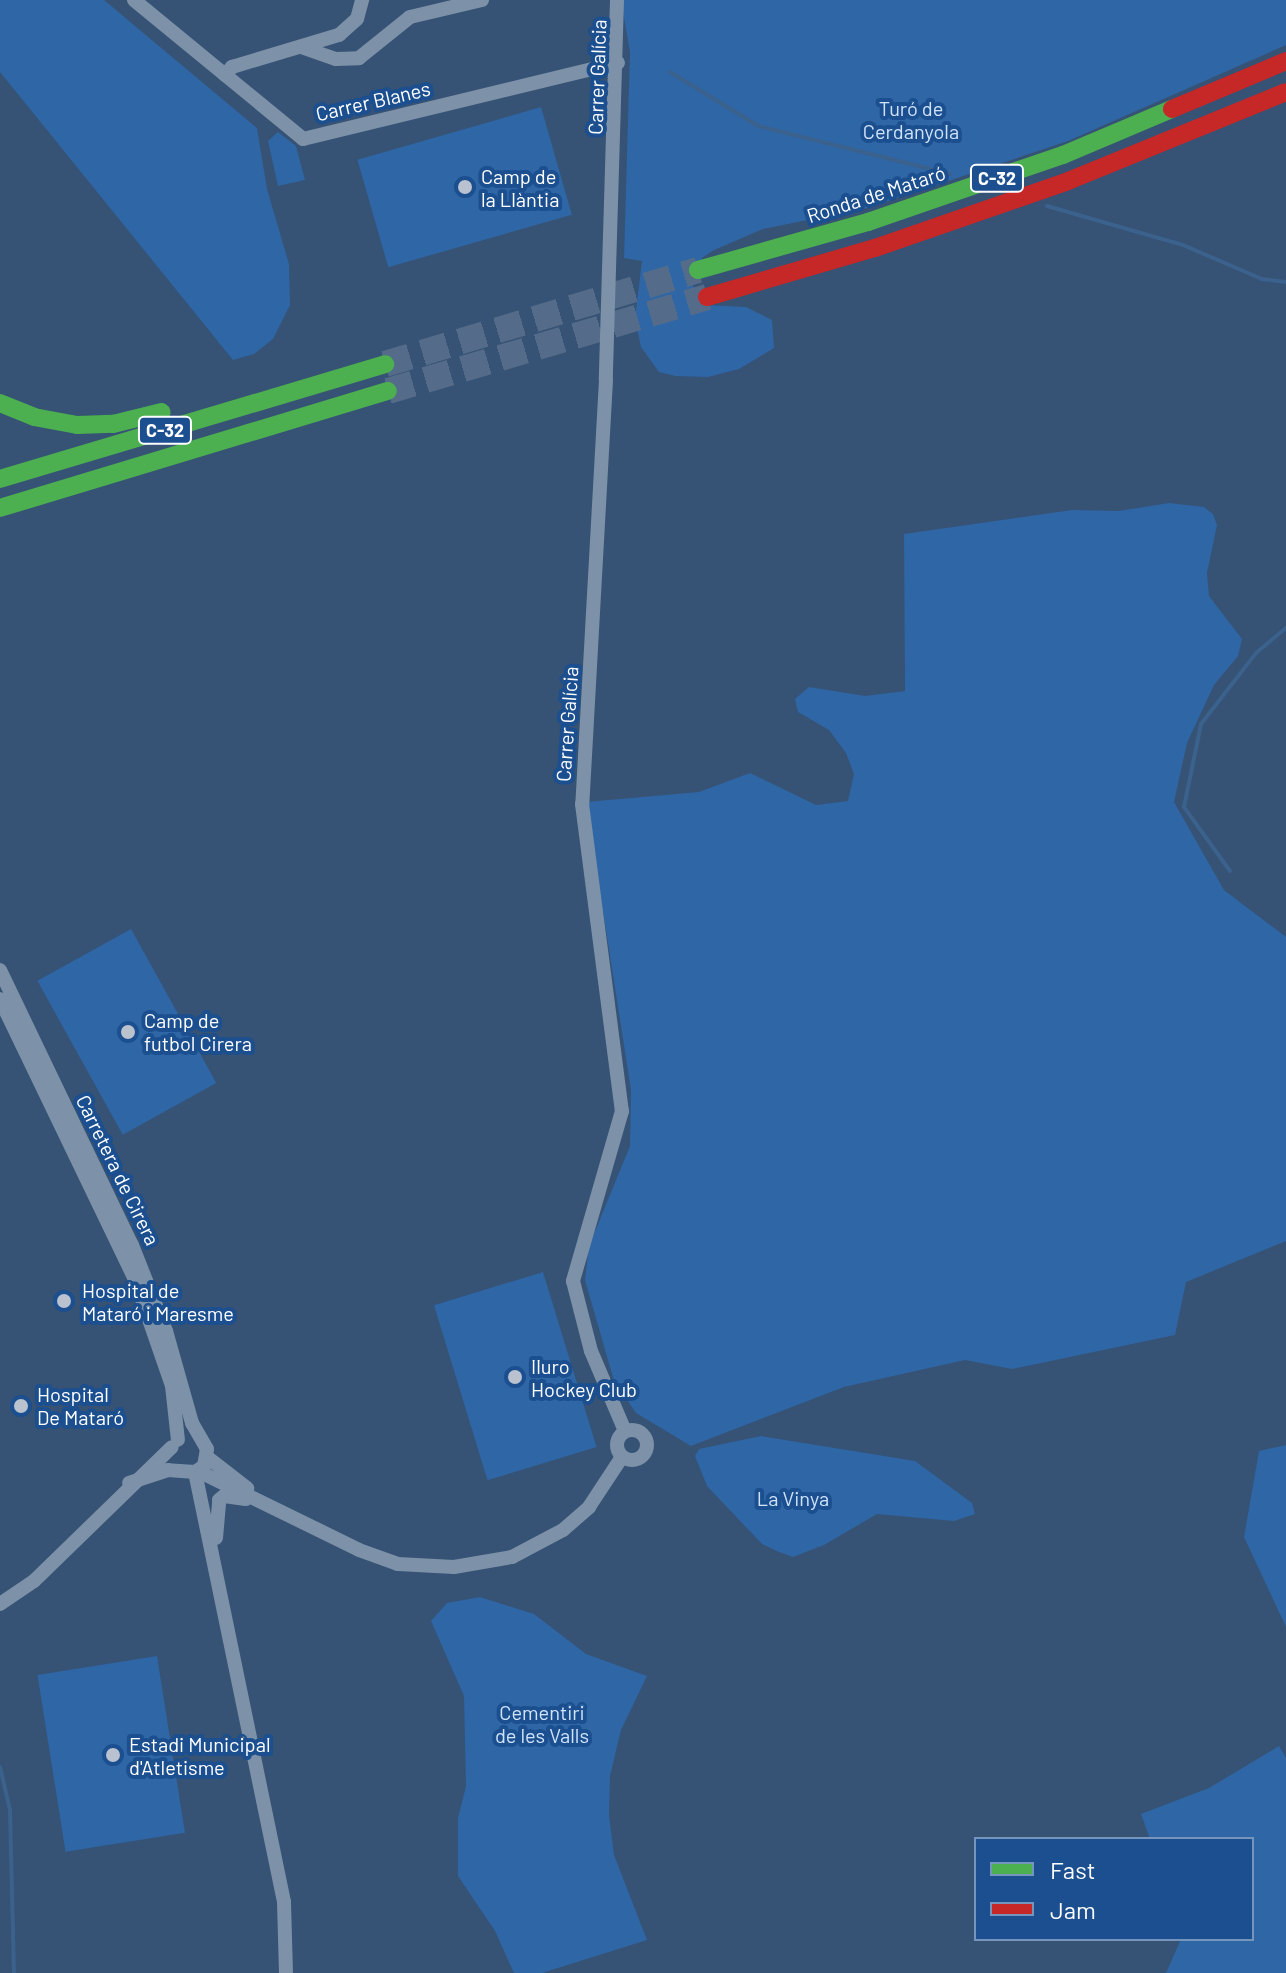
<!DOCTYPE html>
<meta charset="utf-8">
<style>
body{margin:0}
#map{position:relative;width:1286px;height:1973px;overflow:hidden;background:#365274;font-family:Barlow,sans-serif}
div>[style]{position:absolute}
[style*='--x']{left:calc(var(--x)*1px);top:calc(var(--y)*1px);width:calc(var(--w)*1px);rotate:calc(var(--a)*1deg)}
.green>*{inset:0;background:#2f66a5;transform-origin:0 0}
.stream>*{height:4px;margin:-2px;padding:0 2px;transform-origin:2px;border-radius:2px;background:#3b618d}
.highway-tunnel>*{height:26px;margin-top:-13px;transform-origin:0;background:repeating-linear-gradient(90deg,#546c89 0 26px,transparent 0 39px)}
.street>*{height:14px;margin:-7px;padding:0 7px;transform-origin:7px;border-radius:7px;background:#7d92a8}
.street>.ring{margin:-7px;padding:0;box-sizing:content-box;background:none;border:14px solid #7d92a8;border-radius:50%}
.fast>*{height:18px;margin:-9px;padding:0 9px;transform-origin:9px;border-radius:9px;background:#4caf50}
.jam>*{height:18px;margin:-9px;padding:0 9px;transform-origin:9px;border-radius:9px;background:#c62828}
.dots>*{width:22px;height:22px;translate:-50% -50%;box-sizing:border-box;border:4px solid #1b4f8f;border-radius:50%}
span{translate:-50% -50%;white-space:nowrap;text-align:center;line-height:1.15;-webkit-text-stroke:8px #1b4f8f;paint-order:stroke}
.shield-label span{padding:2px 6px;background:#1b4f8f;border:2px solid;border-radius:6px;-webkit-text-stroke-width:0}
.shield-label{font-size:18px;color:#fff;font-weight:700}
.street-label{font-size:20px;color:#fff}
.park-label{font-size:20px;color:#cfe3fa}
.poi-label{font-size:20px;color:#fff}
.left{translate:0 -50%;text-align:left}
.legend{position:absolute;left:974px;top:1837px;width:280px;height:104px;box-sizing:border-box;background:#1b4f8f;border:2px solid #7695bc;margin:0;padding:10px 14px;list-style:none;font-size:24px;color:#fff}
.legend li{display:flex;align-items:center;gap:16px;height:40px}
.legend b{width:40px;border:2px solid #7695bc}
</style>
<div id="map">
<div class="green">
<i style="clip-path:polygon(0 0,104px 0,257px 128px,267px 189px,289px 264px,290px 305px,273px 339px,254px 354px,233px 360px,0 72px)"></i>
<i style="clip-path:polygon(621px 0,1286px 0,1286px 45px,1068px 141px,867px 208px,763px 229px,714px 250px,702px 258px,692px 282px,696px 296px,706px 305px,746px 307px,772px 320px,774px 348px,739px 369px,708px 377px,675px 376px,659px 372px,641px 347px,635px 318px,642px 261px,624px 258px,630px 52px)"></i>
<i style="left:541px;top:107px;width:112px;height:191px;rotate:74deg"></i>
<i style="clip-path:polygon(278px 132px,296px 146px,305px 180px,278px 186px,268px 141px)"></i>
<i style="clip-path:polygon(1169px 503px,1204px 507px,1213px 514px,1217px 525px,1207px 573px,1209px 596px,1242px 639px,1238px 656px,1214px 685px,1187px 743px,1174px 802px,1224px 890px,1286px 937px,1286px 1241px,1186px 1282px,1175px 1335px,1012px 1369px,965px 1360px,844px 1387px,691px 1446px,636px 1413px,614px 1381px,585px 1280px,589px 1246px,630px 1146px,631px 1090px,586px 802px,699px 792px,750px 773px,816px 805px,848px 801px,854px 774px,846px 753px,829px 730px,798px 712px,795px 699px,809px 687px,865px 696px,905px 691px,904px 534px,1072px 510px,1119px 511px)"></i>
<i style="left:131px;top:929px;width:176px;height:107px;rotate:61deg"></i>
<i style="left:543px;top:1272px;width:183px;height:114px;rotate:73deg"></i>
<i style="clip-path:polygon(761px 1436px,915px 1461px,972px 1503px,975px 1514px,954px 1521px,877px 1514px,824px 1545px,793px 1557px,779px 1552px,762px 1544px,707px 1486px,695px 1456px,699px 1449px)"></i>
<i style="clip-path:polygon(1286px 1445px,1286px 1627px,1244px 1537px,1259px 1451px)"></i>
<i style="clip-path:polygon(480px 1597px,534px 1614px,586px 1654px,647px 1676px,621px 1730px,610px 1776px,609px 1815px,614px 1855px,647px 1940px,542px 1973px,514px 1973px,495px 1931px,458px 1876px,458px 1818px,466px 1786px,464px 1696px,431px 1621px,447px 1603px)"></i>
<i style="left:157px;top:1656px;width:179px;height:121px;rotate:81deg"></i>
<i style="clip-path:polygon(1279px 1746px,1286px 1758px,1286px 1973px,1166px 1973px,1181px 1939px,1252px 1939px,1252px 1839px,1150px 1839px,1141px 1814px,1209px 1788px)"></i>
</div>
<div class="stream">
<i style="--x:670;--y:72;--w:103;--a:31.5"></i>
<i style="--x:758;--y:126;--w:198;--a:14"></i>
<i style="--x:1047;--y:206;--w:141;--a:16"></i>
<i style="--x:1183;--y:245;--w:86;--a:23.3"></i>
<i style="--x:1262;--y:279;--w:24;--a:7"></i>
<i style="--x:1230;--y:871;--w:79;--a:-125.7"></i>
<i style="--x:1184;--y:807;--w:85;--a:-78.4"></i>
<i style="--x:1201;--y:724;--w:90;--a:-52.2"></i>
<i style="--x:1256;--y:653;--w:39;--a:-40"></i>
<i style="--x:0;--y:1767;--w:44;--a:76.9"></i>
<i style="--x:10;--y:1810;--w:163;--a:88.6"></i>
</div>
<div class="highway-tunnel">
<i style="--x:385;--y:364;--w:327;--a:-16.7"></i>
<i style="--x:388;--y:391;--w:333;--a:-16.4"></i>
</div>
<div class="street">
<i style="--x:134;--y:0;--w:219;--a:39.4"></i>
<i style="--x:303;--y:139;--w:324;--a:-13.6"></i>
<i style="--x:617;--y:0;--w:380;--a:91.7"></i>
<i style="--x:606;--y:380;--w:425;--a:93.2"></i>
<i style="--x:582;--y:804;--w:310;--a:82.6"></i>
<i style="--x:622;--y:1111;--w:177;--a:106.1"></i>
<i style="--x:573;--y:1281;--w:72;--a:75.6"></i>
<i style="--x:591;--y:1351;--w:87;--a:67"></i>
<i style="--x:301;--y:47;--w:37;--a:19"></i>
<i style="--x:336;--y:59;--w:23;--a:-2"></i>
<i style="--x:359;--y:58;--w:65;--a:-38.8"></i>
<i style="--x:410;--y:17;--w:74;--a:-13.3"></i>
<i style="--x:225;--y:75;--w:11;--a:-49"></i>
<i style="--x:232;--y:67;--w:112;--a:-16.7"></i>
<i style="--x:339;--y:35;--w:24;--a:-42"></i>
<i style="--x:357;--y:19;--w:20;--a:-75"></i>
<i style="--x:0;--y:970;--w:305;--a:64.4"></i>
<i style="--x:132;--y:1245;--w:92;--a:68.4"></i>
<i style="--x:166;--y:1331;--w:96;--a:74.2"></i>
<i style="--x:192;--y:1423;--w:30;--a:60"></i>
<i style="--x:207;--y:1449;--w:17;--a:100"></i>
<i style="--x:204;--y:1466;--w:11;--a:146"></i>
<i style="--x:195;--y:1472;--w:27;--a:-176"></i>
<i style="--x:168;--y:1470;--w:41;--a:161.6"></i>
<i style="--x:0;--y:999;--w:311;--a:64.3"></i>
<i style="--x:135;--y:1279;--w:113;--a:70.9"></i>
<i style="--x:172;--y:1386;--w:54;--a:83.7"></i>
<i class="ring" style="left:617px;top:1430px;width:16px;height:16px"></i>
<i style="--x:207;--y:1457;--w:51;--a:37.8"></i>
<i style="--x:198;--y:1471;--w:179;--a:26.1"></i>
<i style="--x:359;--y:1550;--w:41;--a:19.7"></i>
<i style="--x:398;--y:1564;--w:56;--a:3.1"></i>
<i style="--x:454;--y:1567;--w:59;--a:-9.8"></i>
<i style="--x:512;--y:1557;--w:58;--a:-27.9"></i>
<i style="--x:563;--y:1530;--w:35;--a:-41"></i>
<i style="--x:589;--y:1507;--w:60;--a:-56.6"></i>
<i style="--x:195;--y:1472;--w:439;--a:78.3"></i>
<i style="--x:284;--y:1902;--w:71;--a:88.4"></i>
<i style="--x:216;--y:1538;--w:38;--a:-85"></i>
<i style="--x:219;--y:1500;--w:6;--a:-39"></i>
<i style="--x:224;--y:1496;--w:22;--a:8"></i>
<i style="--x:0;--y:1604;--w:41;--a:-34.1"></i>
<i style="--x:34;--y:1581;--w:192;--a:-44.2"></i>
</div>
<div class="fast">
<i style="--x:698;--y:270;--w:177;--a:-15.8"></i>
<i style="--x:868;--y:222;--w:206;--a:-19"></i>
<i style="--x:1063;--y:155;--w:118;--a:-22.9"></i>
<i style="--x:0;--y:403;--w:37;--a:22"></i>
<i style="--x:34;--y:417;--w:44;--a:10.5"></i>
<i style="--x:77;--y:425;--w:36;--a:-2"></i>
<i style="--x:113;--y:424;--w:50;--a:-13.8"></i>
<i style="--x:0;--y:479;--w:402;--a:-16.6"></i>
<i style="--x:0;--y:508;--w:405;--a:-16.8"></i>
</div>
<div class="jam">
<i style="--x:1172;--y:109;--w:124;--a:-22.8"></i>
<i style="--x:707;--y:297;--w:175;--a:-16.3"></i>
<i style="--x:875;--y:248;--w:204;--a:-19.1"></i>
<i style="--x:1068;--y:181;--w:235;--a:-22.2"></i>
</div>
<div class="dots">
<i style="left:465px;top:187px;background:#b9c2ce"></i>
<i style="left:128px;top:1032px;background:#b9c2ce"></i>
<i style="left:64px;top:1301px;background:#b9c2ce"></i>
<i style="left:515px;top:1377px;background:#b9c2ce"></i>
<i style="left:21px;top:1406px;background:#b9c2ce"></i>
<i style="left:113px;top:1755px;background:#b9c2ce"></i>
</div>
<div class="shield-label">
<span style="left:997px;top:178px">C-32</span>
<span style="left:165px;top:430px">C-32</span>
</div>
<div class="street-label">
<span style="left:597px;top:77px;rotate:-88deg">Carrer Galícia</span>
<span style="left:373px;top:101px;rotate:-13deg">Carrer Blanes</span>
<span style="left:876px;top:194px;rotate:-18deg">Ronda de Mataró</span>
<span style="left:567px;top:724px;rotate:-86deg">Carrer Galícia</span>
<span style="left:118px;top:1170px;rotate:64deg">Carretera de Cirera</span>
</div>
<div class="park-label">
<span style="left:911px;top:120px">Turó de<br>Cerdanyola</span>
<span style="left:793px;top:1498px">La Vinya</span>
<span style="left:542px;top:1724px">Cementiri<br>de les Valls</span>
</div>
<div class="poi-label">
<span class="left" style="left:481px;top:188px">Camp de<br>la Llàntia</span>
<span class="left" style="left:144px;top:1032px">Camp de<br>futbol Cirera</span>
<span class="left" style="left:82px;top:1302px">Hospital de<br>Mataró i Maresme</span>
<span class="left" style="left:531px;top:1378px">Iluro<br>Hockey Club</span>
<span class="left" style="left:37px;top:1406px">Hospital<br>De Mataró</span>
<span class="left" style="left:129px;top:1756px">Estadi Municipal<br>d'Atletisme</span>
</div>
<ul class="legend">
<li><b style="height:10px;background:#4caf50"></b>Fast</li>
<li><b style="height:10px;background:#c62828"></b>Jam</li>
</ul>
</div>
